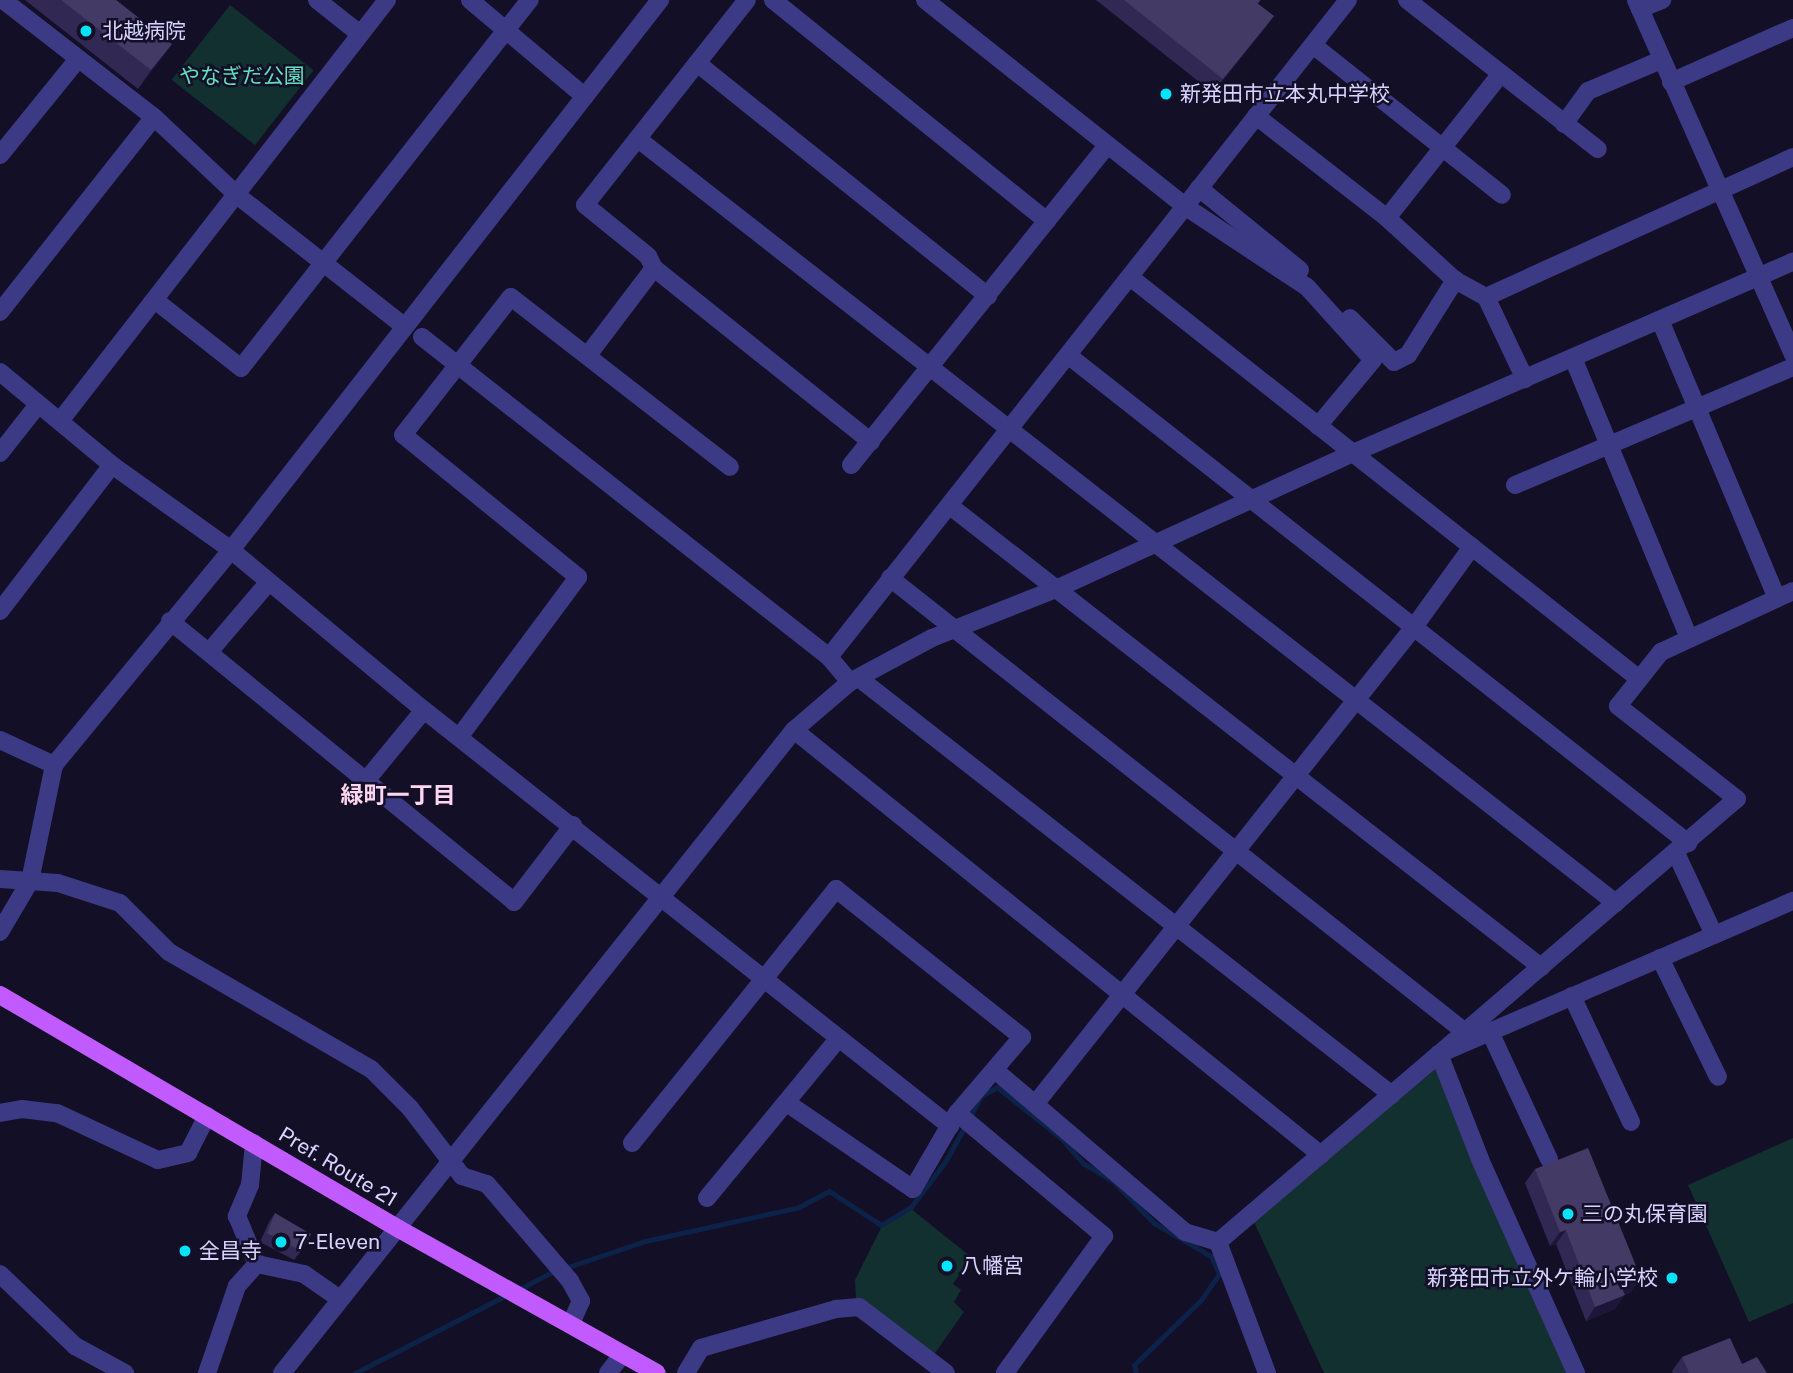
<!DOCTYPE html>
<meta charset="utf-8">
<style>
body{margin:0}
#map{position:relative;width:1793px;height:1373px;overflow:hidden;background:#130f26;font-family:"Public Sans","Noto Sans JP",sans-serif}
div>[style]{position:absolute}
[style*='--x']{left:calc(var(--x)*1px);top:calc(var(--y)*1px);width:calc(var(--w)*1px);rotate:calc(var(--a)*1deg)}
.green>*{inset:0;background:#12302f;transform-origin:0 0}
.stream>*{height:5px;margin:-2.5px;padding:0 2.5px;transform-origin:2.5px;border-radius:2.5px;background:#0c2248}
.minor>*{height:18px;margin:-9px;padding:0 9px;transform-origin:9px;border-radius:9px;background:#3d3a85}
.major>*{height:18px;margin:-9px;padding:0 9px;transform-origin:9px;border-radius:9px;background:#c25bff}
.wall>*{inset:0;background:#312854}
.shaded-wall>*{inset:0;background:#1d163a}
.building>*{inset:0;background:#433a66}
.dots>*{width:19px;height:19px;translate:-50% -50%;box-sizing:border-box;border:4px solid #130f26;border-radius:50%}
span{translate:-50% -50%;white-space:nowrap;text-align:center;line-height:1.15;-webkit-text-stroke:5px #130f26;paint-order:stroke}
.poi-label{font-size:21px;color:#d9d4ff}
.left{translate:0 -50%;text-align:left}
.right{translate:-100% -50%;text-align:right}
.park-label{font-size:21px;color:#5fe0c0}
.street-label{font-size:21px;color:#d9d4ff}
.neighbourhood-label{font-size:23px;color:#ffd6f0;font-weight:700}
</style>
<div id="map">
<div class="green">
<i style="left:230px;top:5px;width:106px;height:95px;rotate:38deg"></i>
<i style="clip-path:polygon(1440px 1065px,1570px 1373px,1324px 1373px,1254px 1222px)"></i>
<i style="clip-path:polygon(1793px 1138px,1793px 1303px,1749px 1322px,1688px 1185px)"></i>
<i style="clip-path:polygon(910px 1208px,971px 1257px,953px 1284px,961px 1290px,954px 1302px,964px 1312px,930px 1360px,856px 1301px,855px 1280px,882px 1226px)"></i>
</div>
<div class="stream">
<i style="--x:970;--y:1117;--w:24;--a:-62"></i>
<i style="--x:981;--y:1096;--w:18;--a:-29"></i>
<i style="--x:997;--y:1087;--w:83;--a:38.7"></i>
<i style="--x:1062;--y:1139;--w:32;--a:49"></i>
<i style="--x:1083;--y:1163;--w:35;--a:31"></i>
<i style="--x:1113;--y:1181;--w:59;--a:45.7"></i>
<i style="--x:1154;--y:1223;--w:66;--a:30.1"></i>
<i style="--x:1211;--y:1256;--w:20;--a:66"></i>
<i style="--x:1219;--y:1274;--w:32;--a:125"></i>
<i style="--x:1201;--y:1300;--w:93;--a:135.9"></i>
<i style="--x:1134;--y:1365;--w:8;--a:76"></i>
<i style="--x:516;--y:1291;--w:38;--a:-28"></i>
<i style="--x:550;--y:1273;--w:100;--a:-18.6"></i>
<i style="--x:645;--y:1241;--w:158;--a:-12.4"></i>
<i style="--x:799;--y:1207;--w:34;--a:-28"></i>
<i style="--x:829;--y:1191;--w:62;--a:33.2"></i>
<i style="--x:881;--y:1225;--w:35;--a:-31"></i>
<i style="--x:911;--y:1207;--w:56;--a:-52.9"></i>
<i style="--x:945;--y:1162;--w:41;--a:-60.9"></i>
<i style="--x:355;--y:1373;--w:171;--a:-27.2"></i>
</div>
<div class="minor">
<i style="--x:3;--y:0;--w:191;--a:37.8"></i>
<i style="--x:154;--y:117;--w:115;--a:43.2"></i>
<i style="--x:238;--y:196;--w:211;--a:38.1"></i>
<i style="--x:317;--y:0;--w:55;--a:38.3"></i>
<i style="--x:470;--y:0;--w:149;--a:40.1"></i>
<i style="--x:773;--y:0;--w:352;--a:38.9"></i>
<i style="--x:925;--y:0;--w:333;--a:38.4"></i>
<i style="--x:1186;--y:207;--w:145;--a:33.5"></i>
<i style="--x:1307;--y:287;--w:98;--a:47.9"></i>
<i style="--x:1373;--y:360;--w:86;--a:129.8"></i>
<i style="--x:1407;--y:0;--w:242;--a:38"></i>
<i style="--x:1636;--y:0;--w:388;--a:66.1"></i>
<i style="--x:1640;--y:9;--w:24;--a:-22"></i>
<i style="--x:1313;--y:45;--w:241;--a:38.4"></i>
<i style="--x:697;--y:63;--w:373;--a:38.7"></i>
<i style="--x:1671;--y:82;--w:133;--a:-23.9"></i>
<i style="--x:1256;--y:116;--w:166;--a:37.9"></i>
<i style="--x:1387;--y:218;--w:92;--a:42.4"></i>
<i style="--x:1455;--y:280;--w:35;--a:29"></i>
<i style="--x:1486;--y:297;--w:91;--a:64.6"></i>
<i style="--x:1564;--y:124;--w:41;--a:-54"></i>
<i style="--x:1588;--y:91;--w:79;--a:-23"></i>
<i style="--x:638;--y:139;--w:1241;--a:38"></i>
<i style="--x:0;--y:155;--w:124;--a:-50.9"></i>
<i style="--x:1199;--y:188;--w:130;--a:39.1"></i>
<i style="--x:1387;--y:218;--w:182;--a:-51.7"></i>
<i style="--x:654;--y:268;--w:278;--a:38.7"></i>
<i style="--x:1130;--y:277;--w:647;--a:38.29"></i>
<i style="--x:1486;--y:297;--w:337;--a:-24.5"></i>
<i style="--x:156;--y:301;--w:108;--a:38.2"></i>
<i style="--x:241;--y:368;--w:468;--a:-51.9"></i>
<i style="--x:0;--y:312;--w:248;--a:-51.7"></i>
<i style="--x:1350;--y:318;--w:62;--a:45"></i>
<i style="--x:1394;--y:362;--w:16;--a:-27"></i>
<i style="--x:1408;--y:355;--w:89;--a:-57.9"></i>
<i style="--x:1660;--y:320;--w:302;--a:67.2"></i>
<i style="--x:422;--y:337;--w:518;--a:38.18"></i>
<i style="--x:588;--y:355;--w:109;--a:-52.8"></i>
<i style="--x:654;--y:268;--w:13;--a:-117"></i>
<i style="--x:648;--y:256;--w:81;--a:-141"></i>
<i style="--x:585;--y:205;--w:261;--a:-51.7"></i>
<i style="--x:1069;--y:356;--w:788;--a:38.19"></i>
<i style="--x:1573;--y:358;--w:301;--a:67.5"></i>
<i style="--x:0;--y:372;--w:146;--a:39.7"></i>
<i style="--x:112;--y:465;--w:146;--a:35.5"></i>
<i style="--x:231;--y:550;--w:251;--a:39.7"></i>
<i style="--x:424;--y:710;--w:671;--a:38.34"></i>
<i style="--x:60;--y:421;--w:533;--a:-52.16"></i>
<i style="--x:0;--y:453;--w:60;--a:-51.8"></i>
<i style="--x:851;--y:465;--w:410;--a:-51.3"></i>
<i style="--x:1515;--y:485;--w:302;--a:-23"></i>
<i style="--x:950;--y:506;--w:750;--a:37.96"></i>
<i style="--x:890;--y:578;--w:733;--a:38.29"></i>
<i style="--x:0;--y:611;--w:184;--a:-52.5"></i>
<i style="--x:170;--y:621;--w:444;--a:39.2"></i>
<i style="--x:514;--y:902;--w:97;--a:-52.5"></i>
<i style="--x:209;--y:652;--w:91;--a:-49.5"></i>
<i style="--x:860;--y:679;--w:675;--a:38.02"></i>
<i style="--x:850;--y:682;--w:33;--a:-130"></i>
<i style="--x:829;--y:657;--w:837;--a:-51.69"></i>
<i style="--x:794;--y:730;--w:677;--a:38.88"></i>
<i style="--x:460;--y:736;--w:198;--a:-53.4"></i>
<i style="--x:578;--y:577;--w:225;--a:-140.9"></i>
<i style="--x:403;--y:435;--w:175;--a:-52"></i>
<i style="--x:511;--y:297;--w:277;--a:37.8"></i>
<i style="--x:0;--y:740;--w:60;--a:24.8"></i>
<i style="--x:364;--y:783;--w:94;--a:-50.6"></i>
<i style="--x:1676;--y:853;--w:90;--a:65.1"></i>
<i style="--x:0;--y:879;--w:58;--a:3.9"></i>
<i style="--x:58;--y:883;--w:65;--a:17.9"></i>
<i style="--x:120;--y:903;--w:69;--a:45"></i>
<i style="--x:169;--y:952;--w:233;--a:30.1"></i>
<i style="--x:371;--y:1069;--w:55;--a:45"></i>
<i style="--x:410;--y:1108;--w:86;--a:52.6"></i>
<i style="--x:462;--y:1176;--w:26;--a:18"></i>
<i style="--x:487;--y:1184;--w:128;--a:49.4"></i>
<i style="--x:570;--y:1281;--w:23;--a:61"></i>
<i style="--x:581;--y:1301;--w:24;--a:114"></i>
<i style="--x:0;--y:932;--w:59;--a:-59.5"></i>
<i style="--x:30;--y:881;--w:118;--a:-78.3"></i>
<i style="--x:54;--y:765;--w:278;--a:-50.5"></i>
<i style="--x:231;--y:550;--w:698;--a:-52.05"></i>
<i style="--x:1660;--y:958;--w:132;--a:64"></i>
<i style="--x:1572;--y:996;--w:139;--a:64.9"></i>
<i style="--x:1490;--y:1032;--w:140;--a:65.1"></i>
<i style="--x:996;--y:1071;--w:248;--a:40.4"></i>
<i style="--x:1185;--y:1232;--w:34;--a:17"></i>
<i style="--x:1036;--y:1103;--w:608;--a:-51.55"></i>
<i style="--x:1414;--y:627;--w:99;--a:-54.1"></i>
<i style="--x:0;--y:1113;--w:22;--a:-10"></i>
<i style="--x:22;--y:1109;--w:35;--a:7"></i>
<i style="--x:57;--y:1113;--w:111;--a:25"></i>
<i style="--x:158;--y:1160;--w:31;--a:-13"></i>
<i style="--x:188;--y:1153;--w:42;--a:-62.8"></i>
<i style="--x:957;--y:1113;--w:192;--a:39.9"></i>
<i style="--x:1104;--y:1236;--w:169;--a:125.9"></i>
<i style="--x:254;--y:1143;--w:42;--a:95.4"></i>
<i style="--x:250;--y:1185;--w:34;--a:113"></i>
<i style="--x:237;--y:1216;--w:52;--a:67.4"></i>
<i style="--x:632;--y:1143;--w:326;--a:-51.2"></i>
<i style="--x:836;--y:889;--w:238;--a:38.5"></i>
<i style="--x:1022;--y:1037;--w:100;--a:130.5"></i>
<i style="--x:957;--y:1113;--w:88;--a:120.1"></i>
<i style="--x:913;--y:1189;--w:153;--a:-145.7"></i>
<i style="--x:707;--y:1198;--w:207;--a:-50.5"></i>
<i style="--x:1218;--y:1242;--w:290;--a:-40.4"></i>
<i style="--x:1439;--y:1054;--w:386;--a:-23.4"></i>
<i style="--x:1218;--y:1242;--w:140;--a:69.5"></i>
<i style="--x:0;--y:1274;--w:104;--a:43.8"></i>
<i style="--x:75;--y:1346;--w:57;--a:28.4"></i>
<i style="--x:207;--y:1373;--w:92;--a:-71"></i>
<i style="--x:237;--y:1286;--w:30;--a:-48"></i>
<i style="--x:257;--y:1264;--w:48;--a:12"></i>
<i style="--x:304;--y:1274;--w:44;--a:34.8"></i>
<i style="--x:282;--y:1373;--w:822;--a:-51.47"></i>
<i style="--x:794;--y:730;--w:74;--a:-40.6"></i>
<i style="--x:850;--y:682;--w:93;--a:-28.2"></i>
<i style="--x:932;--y:638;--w:133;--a:-21.6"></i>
<i style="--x:1056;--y:589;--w:327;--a:-24.6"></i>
<i style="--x:1353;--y:453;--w:480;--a:-23.5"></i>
<i style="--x:608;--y:1373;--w:24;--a:-52"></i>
<i style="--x:686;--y:1373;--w:29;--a:-59"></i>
<i style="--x:701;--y:1348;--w:141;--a:-16.1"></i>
<i style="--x:836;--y:1309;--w:23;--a:-5"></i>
<i style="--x:859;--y:1307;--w:109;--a:37.2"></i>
<i style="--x:1576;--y:1373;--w:235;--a:-114.2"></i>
<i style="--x:1480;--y:1159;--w:113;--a:-111.3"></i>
<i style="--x:1439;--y:1054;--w:392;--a:-40.6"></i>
<i style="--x:1737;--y:799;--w:151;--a:-142"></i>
<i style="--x:1618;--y:706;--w:69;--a:-51.5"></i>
<i style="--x:1661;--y:652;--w:145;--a:-24.8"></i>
</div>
<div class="major">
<i style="--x:0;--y:995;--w:463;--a:30.4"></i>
<i style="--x:399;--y:1229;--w:295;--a:29.2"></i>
</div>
<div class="wall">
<i style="clip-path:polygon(25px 0,116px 0,172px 44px,138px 89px)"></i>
<i style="clip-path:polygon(1096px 0,1261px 0,1258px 4px,1274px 16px,1213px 93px)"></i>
<i style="clip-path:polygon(1535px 1169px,1631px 1292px,1624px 1295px,1615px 1309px,1586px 1321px,1556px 1244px,1550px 1246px,1525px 1183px)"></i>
<i style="clip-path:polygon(275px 1213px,301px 1251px,294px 1260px,260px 1242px,269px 1222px)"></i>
<i style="clip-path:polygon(1682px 1357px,1742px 1364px,1767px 1373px,1673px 1373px,1672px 1371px)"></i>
</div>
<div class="shaded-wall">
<i style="clip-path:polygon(1274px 16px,1264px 30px,1213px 93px,1223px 79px)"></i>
<i style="clip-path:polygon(172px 44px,159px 62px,138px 89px,151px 70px)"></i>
<i style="clip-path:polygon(1566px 1230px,1556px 1244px,1550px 1246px,1560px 1232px)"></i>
<i style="clip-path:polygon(1641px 1278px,1631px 1292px,1611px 1300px,1621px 1286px)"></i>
<i style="clip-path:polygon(1625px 1295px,1615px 1309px,1586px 1321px,1595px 1307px)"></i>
</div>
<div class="building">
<i style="clip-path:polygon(61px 0,116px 0,172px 44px,151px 70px)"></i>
<i style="clip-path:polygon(1124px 0,1260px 0,1257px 3px,1274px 16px,1223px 79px)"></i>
<i style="clip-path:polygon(1588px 1148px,1641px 1278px,1621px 1286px,1625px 1295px,1595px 1307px,1566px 1230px,1560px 1232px,1535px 1169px)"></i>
<i style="clip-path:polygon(275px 1213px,311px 1234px,301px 1251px,267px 1233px)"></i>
<i style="clip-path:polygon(1730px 1338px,1742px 1364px,1757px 1357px,1767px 1373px,1689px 1373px,1682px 1357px)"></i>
</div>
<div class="dots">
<i style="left:86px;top:31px;background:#00e5ff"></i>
<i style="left:1166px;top:94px;background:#00e5ff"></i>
<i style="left:1568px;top:1214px;background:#00e5ff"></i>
<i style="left:281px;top:1242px;background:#00e5ff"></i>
<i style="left:185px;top:1251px;background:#00e5ff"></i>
<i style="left:947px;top:1266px;background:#00e5ff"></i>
<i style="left:1672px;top:1278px;background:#00e5ff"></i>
</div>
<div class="poi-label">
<span class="left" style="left:102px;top:31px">北越病院</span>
<span class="left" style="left:1180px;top:94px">新発田市立本丸中学校</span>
<span class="left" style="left:1582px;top:1214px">三の丸保育園</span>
<span class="left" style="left:295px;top:1242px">7-Eleven</span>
<span class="left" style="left:199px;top:1251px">全昌寺</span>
<span class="left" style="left:961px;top:1266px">八幡宮</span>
<span class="right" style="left:1658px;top:1278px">新発田市立外ケ輪小学校</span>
</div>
<div class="park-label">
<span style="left:242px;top:76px">やなぎだ公園</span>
</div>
<div class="street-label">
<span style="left:338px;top:1167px;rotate:31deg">Pref. Route 21</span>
</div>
<div class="neighbourhood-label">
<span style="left:398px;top:795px">緑町一丁目</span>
</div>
</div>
